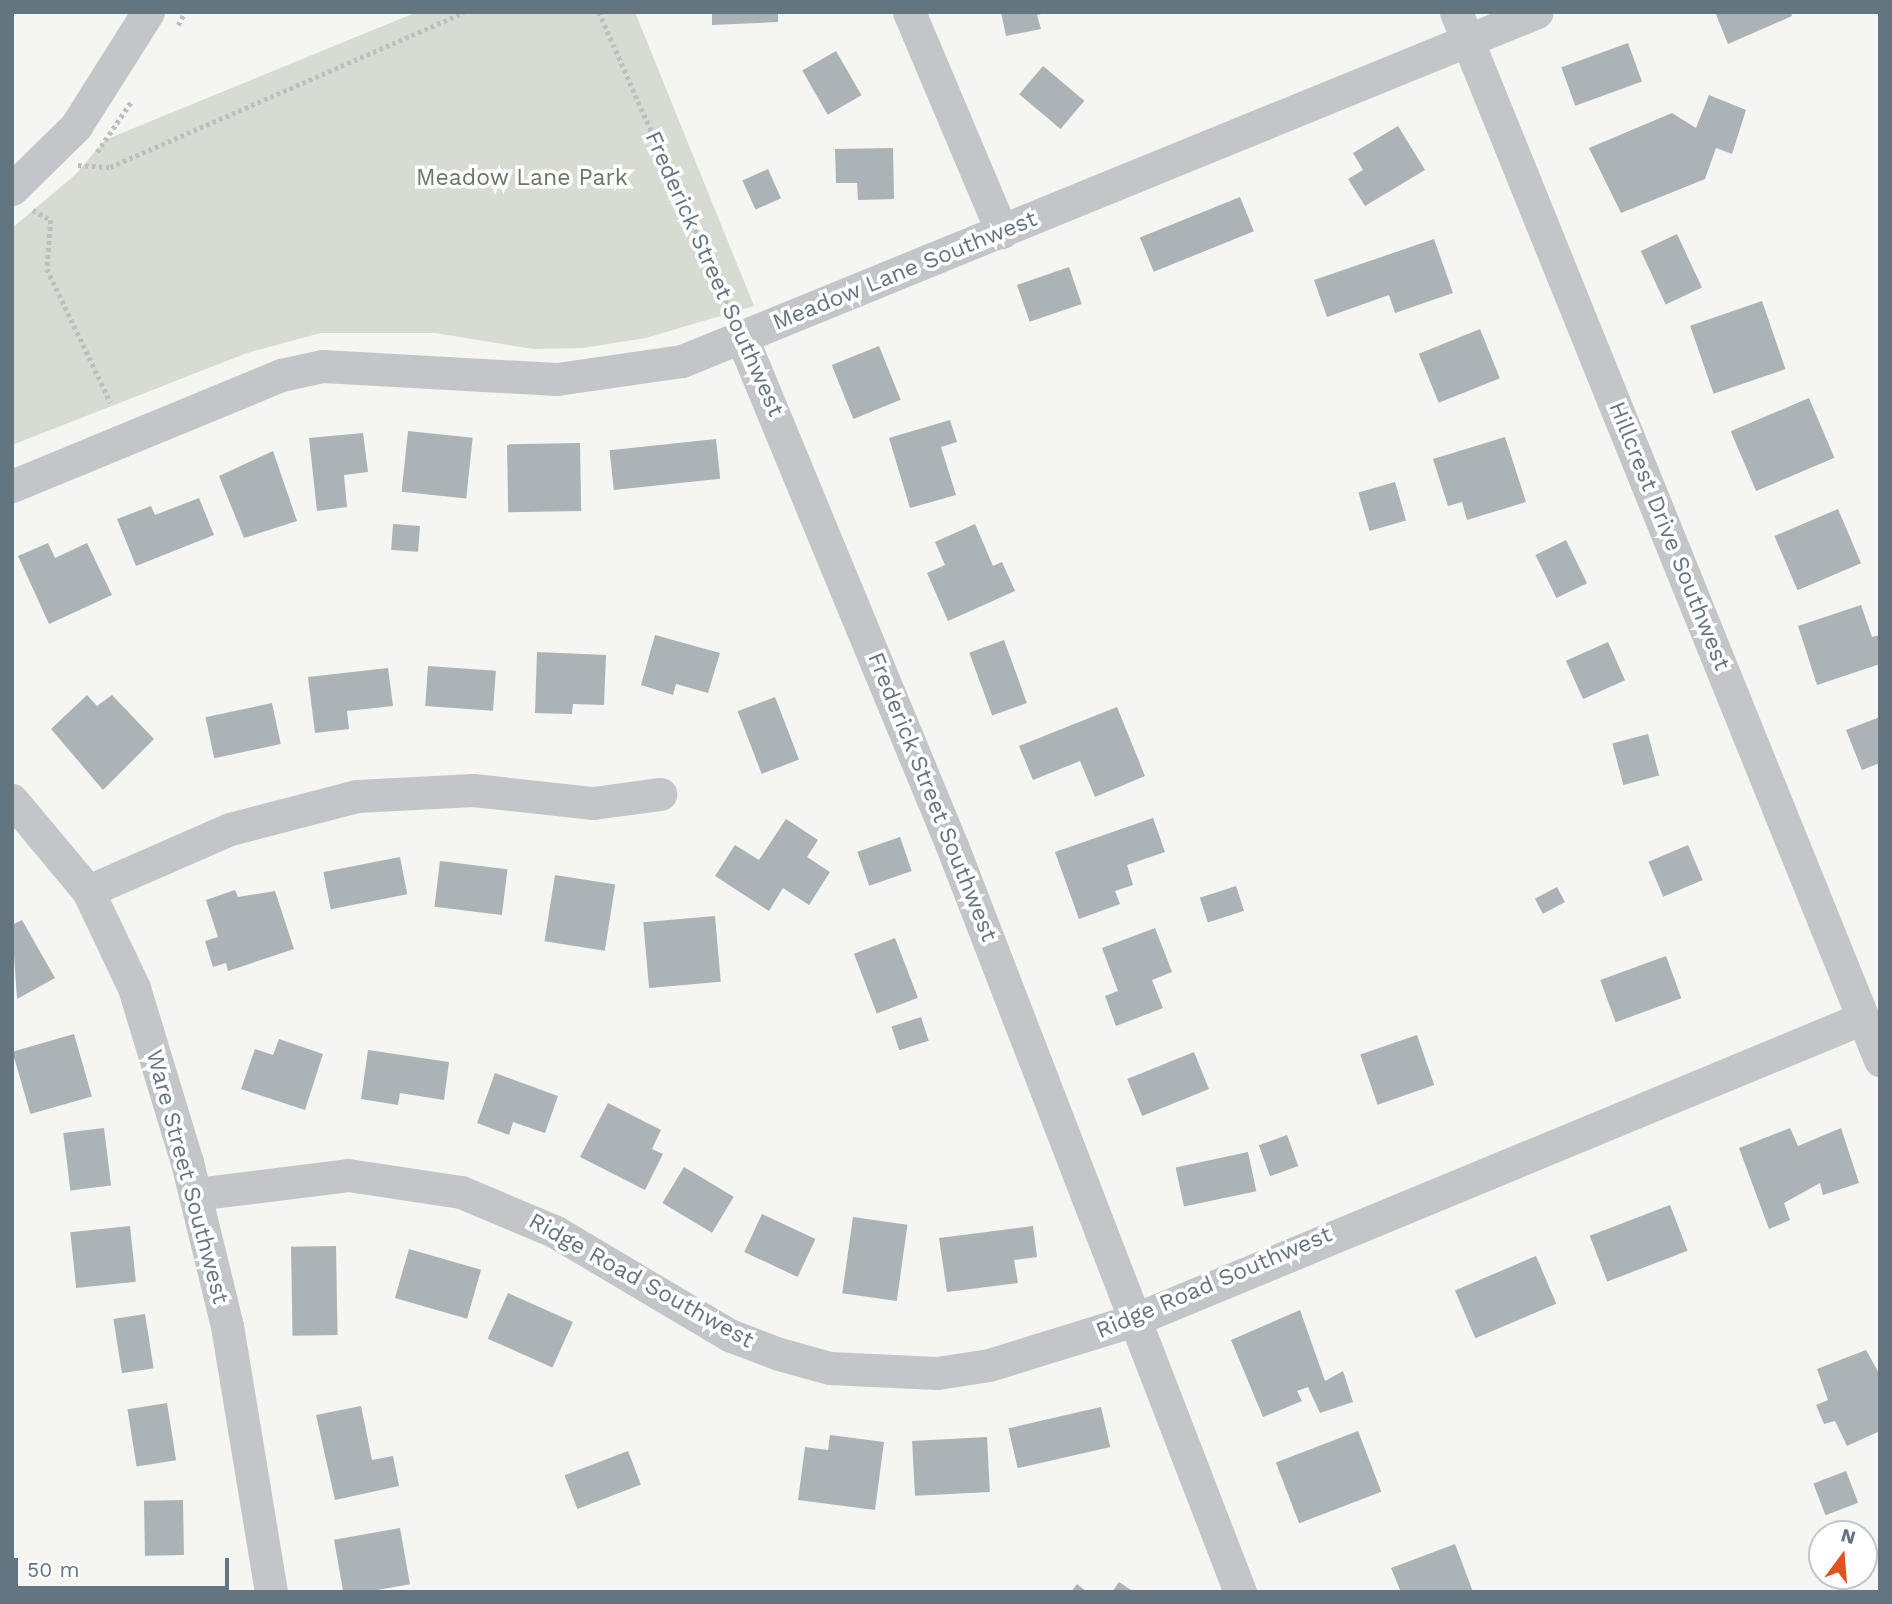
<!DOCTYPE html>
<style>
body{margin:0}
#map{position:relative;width:1892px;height:1604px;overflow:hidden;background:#f5f5f1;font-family:"Work Sans",sans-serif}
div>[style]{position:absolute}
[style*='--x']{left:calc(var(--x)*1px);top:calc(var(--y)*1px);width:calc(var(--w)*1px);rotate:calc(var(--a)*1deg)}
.green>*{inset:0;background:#d6dcd2}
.building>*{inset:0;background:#abb3b7;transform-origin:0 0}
.path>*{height:4.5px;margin-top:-2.25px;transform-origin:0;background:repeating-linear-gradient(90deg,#bcbec0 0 3.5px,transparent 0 7px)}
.minor>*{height:33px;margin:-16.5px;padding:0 16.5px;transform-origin:16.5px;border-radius:16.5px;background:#c2c6c9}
span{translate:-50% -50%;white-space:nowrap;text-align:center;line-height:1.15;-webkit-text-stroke:7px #fff;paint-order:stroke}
.park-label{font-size:23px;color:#677963}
.street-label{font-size:23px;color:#647582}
.frame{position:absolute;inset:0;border:14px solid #647582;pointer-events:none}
.north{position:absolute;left:1808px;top:1520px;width:70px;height:70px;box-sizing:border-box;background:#fff;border:2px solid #c1c8cd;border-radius:50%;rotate:16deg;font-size:19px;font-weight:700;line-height:28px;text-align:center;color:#647582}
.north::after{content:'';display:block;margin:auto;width:24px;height:32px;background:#e25024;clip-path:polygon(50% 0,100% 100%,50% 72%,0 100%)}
.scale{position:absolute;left:14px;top:1558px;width:215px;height:32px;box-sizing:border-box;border:4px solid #647582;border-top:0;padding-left:9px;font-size:21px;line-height:24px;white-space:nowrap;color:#647582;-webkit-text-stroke:5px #fff;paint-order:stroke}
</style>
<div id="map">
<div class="green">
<i style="clip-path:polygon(417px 12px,635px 12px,754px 306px,646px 338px,583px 348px,533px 349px,435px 333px,321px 333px,247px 353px,12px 445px,12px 228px,75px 175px,105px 140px)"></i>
</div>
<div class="building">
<i style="clip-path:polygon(712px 12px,778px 12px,778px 22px,712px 25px)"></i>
<i style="clip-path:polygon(1001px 12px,1046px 12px,1046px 13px,1037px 15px,1041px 29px,1006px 36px)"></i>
<i style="clip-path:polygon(1715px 12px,1791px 12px,1792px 16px,1728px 44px)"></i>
<i style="left:1628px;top:43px;width:41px;height:71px;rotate:70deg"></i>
<i style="left:836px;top:51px;width:51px;height:39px;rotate:60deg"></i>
<i style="left:1043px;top:66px;width:54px;height:37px;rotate:40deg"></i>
<i style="clip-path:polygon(1709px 95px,1746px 110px,1732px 154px,1716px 148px,1705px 179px,1621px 213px,1589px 148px,1672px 113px,1696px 128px)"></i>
<i style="clip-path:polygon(1398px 126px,1425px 170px,1365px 206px,1348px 179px,1363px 170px,1353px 153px)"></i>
<i style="clip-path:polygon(893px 148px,894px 199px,858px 200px,857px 183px,836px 183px,835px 149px)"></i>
<i style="left:768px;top:169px;width:32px;height:28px;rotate:66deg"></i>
<i style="left:1240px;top:197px;width:37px;height:108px;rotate:68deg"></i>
<i style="left:1677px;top:234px;width:59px;height:40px;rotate:65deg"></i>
<i style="clip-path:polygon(1434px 239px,1453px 293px,1395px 313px,1389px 295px,1327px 317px,1314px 280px)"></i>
<i style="left:1069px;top:267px;width:39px;height:55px;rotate:71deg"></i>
<i style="left:1762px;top:301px;width:72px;height:76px;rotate:71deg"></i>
<i style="left:1480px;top:329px;width:53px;height:66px;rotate:68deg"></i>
<i style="left:879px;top:346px;width:58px;height:51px;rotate:68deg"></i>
<i style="left:1809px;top:398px;width:65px;height:85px;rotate:67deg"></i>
<i style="clip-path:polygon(950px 420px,957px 442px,941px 447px,956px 495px,910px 508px,889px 438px)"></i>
<i style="left:408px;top:431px;width:65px;height:61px;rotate:6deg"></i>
<i style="clip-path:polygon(363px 433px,368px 472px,344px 475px,347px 507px,317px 511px,309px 438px)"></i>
<i style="clip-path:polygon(1505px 437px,1526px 502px,1467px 520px,1462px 502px,1448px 506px,1433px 459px)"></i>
<i style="left:716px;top:439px;width:40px;height:107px;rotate:84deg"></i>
<i style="left:580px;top:443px;width:68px;height:73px;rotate:89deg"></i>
<i style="clip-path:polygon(273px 451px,297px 521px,244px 538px,219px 476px)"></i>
<i style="left:1395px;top:482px;width:40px;height:38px;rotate:74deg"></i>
<i style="clip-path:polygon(199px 498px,214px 535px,136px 566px,117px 519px,151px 506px,155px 515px)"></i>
<i style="left:1838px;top:509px;width:59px;height:69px;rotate:67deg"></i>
<i style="left:393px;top:524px;width:27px;height:26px;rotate:4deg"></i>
<i style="clip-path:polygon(975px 524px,993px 566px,1002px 562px,1015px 591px,948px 621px,927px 573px,945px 565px,935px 542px)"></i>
<i style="left:1566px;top:540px;width:48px;height:34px;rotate:64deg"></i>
<i style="clip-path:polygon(48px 543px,55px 558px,87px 543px,112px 595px,49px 624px,18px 556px)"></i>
<i style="clip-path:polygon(1861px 605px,1872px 637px,1880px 635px,1880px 664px,1817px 685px,1798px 626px)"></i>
<i style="clip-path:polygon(655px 635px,720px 653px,708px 693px,676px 684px,673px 695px,641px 685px)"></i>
<i style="left:1004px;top:640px;width:67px;height:37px;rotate:70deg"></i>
<i style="left:1608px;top:642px;width:42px;height:46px;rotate:66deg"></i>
<i style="clip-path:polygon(537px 652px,606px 655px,604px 705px,573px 704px,572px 714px,535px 713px)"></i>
<i style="left:428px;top:666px;width:68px;height:40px;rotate:4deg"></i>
<i style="clip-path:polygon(388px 668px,393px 706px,347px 711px,349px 729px,315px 733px,308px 677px)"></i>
<i style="clip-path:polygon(87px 695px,97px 706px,112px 695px,154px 739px,103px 790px,51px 729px)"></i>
<i style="left:775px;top:697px;width:67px;height:40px;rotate:69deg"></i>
<i style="left:272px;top:703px;width:42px;height:68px;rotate:78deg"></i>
<i style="clip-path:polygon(1117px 707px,1145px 776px,1095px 797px,1080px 761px,1033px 780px,1019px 746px)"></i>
<i style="clip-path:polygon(1880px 717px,1880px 763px,1862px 770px,1846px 730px)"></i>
<i style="left:1648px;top:734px;width:43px;height:37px;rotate:75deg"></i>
<i style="clip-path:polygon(1153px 818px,1165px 852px,1127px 865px,1133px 885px,1115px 891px,1120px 904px,1079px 919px,1055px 852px)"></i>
<i style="clip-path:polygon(786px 819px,818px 840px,807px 857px,830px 872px,809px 905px,783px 888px,769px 911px,715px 876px,735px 845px,759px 860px)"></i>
<i style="left:900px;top:837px;width:36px;height:45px;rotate:71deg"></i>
<i style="left:1688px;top:845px;width:38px;height:43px;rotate:67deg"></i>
<i style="left:400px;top:857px;width:38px;height:78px;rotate:79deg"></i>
<i style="left:440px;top:861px;width:68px;height:46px;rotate:7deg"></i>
<i style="left:555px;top:875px;width:61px;height:67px;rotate:9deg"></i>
<i style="left:1236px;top:886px;width:26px;height:38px;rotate:72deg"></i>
<i style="left:1557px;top:887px;width:17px;height:25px;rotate:62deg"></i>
<i style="clip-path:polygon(235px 890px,238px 897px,275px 891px,294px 949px,228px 971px,226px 963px,213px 967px,205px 941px,218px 937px,206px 900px)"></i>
<i style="left:715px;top:916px;width:66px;height:72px;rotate:85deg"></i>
<i style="clip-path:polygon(22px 920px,55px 978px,17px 999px,12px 925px)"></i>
<i style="clip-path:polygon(1155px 928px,1172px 972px,1152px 980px,1163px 1008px,1116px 1026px,1105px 996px,1118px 991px,1102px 948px)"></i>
<i style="left:895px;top:938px;width:64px;height:44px;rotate:69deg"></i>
<i style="left:1666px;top:956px;width:45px;height:70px;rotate:70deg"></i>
<i style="left:921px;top:1017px;width:25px;height:31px;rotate:72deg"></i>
<i style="left:74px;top:1034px;width:65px;height:64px;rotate:74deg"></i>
<i style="left:1417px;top:1035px;width:53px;height:60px;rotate:71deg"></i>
<i style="clip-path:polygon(279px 1039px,323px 1054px,305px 1110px,241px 1089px,255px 1049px,273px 1055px)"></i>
<i style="clip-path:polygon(368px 1050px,449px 1062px,444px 1100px,400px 1093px,398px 1105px,361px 1099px)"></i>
<i style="left:1194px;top:1052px;width:40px;height:72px;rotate:68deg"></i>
<i style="clip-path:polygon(495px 1073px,558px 1096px,545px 1133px,513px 1122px,509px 1135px,477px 1123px)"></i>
<i style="clip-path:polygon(608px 1103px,661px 1130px,652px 1149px,663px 1154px,645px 1190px,580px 1157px)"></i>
<i style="left:104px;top:1128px;width:58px;height:41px;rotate:83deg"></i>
<i style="clip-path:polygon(1790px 1128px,1798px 1146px,1841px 1128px,1859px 1183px,1823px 1195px,1820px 1183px,1784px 1203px,1790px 1220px,1769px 1229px,1739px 1148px)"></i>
<i style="left:1287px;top:1135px;width:33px;height:30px;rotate:70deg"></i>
<i style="left:1248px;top:1152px;width:40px;height:74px;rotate:78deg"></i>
<i style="left:684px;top:1167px;width:58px;height:42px;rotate:31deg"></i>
<i style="left:1670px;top:1205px;width:49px;height:86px;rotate:69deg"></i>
<i style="left:762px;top:1214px;width:59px;height:42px;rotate:25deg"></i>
<i style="left:853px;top:1217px;width:55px;height:77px;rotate:8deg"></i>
<i style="left:130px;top:1226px;width:56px;height:60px;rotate:84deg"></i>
<i style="clip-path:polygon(1033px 1226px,1037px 1257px,1014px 1260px,1018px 1283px,947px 1292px,939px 1238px)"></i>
<i style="left:336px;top:1246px;width:89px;height:45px;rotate:89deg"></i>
<i style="left:409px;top:1249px;width:75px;height:51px;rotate:16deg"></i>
<i style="left:1536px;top:1256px;width:52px;height:88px;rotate:67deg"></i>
<i style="left:508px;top:1293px;width:71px;height:50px;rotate:24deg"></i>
<i style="clip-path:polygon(1300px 1310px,1325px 1381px,1343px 1371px,1353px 1402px,1320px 1413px,1308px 1387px,1297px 1391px,1302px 1401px,1263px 1417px,1231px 1340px)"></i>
<i style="left:145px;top:1314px;width:55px;height:32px;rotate:81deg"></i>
<i style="clip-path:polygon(1866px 1350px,1880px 1375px,1880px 1431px,1847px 1446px,1835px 1421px,1824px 1424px,1816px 1405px,1828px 1400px,1817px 1369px)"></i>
<i style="left:167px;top:1403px;width:58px;height:40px;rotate:81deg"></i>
<i style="clip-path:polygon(361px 1406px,372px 1460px,393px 1456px,399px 1486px,335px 1500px,316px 1415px)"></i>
<i style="left:1101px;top:1407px;width:41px;height:95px;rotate:77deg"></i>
<i style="left:1358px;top:1431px;width:65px;height:88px;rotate:69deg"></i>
<i style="clip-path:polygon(830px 1435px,884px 1442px,875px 1510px,798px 1500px,805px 1447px,828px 1450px)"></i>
<i style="left:987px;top:1437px;width:55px;height:75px;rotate:87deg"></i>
<i style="left:628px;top:1451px;width:36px;height:68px;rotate:69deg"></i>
<i style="left:1846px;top:1471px;width:34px;height:35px;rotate:69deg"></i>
<i style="left:183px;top:1500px;width:55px;height:39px;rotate:89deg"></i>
<i style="left:400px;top:1528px;width:57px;height:67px;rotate:80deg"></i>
<i style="clip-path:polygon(1455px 1544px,1473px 1592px,1401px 1592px,1391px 1568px)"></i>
<i style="clip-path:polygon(1119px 1582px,1134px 1592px,1112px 1592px)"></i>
<i style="clip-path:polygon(1077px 1584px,1087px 1592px,1071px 1592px)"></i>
</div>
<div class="path">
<i style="--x:599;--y:12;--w:326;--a:66.3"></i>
<i style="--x:178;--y:25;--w:15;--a:-62"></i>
<i style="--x:97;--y:152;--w:60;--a:-55.8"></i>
<i style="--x:78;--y:165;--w:32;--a:4"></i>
<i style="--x:110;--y:167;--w:386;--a:-23.6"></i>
<i style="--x:33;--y:210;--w:21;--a:29"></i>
<i style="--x:51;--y:220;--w:49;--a:94.7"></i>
<i style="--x:47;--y:269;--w:148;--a:64.5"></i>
</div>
<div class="minor">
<i style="--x:909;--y:12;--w:239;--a:67.1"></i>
<i style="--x:1456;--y:12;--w:1131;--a:67.97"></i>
<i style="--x:12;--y:189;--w:90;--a:-44.5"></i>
<i style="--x:76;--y:126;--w:135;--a:-57.7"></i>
<i style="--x:742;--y:338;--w:550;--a:67.54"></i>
<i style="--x:952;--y:846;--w:800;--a:68.89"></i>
<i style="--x:12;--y:486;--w:291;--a:-22.4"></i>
<i style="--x:281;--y:375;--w:43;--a:-12.1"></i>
<i style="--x:323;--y:366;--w:234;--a:3.2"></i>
<i style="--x:557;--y:379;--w:126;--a:-8.2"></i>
<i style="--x:682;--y:361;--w:923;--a:-22.2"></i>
<i style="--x:12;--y:800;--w:119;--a:50.1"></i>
<i style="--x:88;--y:891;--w:107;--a:64.6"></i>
<i style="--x:134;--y:988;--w:182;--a:73.1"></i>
<i style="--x:187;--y:1162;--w:169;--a:76.3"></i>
<i style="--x:227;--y:1326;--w:270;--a:80.6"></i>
<i style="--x:88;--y:891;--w:155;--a:-23.6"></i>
<i style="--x:230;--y:829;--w:131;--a:-14.6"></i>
<i style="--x:357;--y:796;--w:116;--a:-3"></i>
<i style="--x:473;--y:790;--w:121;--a:6.2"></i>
<i style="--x:593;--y:803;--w:68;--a:-7.7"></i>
<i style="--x:196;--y:1194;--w:153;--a:-7.1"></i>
<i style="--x:348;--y:1175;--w:114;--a:8.6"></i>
<i style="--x:461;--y:1192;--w:101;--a:22.8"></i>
<i style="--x:554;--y:1231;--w:204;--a:30.7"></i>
<i style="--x:729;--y:1335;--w:53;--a:20.8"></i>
<i style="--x:779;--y:1354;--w:53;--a:15.4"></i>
<i style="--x:830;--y:1368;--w:107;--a:2.7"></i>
<i style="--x:937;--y:1373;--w:53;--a:-8.7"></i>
<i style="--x:989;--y:1365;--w:149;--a:-17.2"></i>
<i style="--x:1131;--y:1321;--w:792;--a:-22.49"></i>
</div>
<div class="park-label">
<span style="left:522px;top:178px">Meadow Lane Park</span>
</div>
<div class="street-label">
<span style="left:905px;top:271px;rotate:-22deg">Meadow Lane Southwest</span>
<span style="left:714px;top:274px;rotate:66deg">Frederick Street Southwest</span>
<span style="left:1669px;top:536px;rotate:68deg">Hillcrest Drive Southwest</span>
<span style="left:932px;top:797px;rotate:68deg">Frederick Street Southwest</span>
<span style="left:187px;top:1177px;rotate:75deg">Ware Street Southwest</span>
<span style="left:641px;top:1281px;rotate:29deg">Ridge Road Southwest</span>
<span style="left:1214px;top:1283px;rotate:-23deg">Ridge Road Southwest</span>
</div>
<div class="frame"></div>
<div class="north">N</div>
<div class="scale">50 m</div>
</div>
